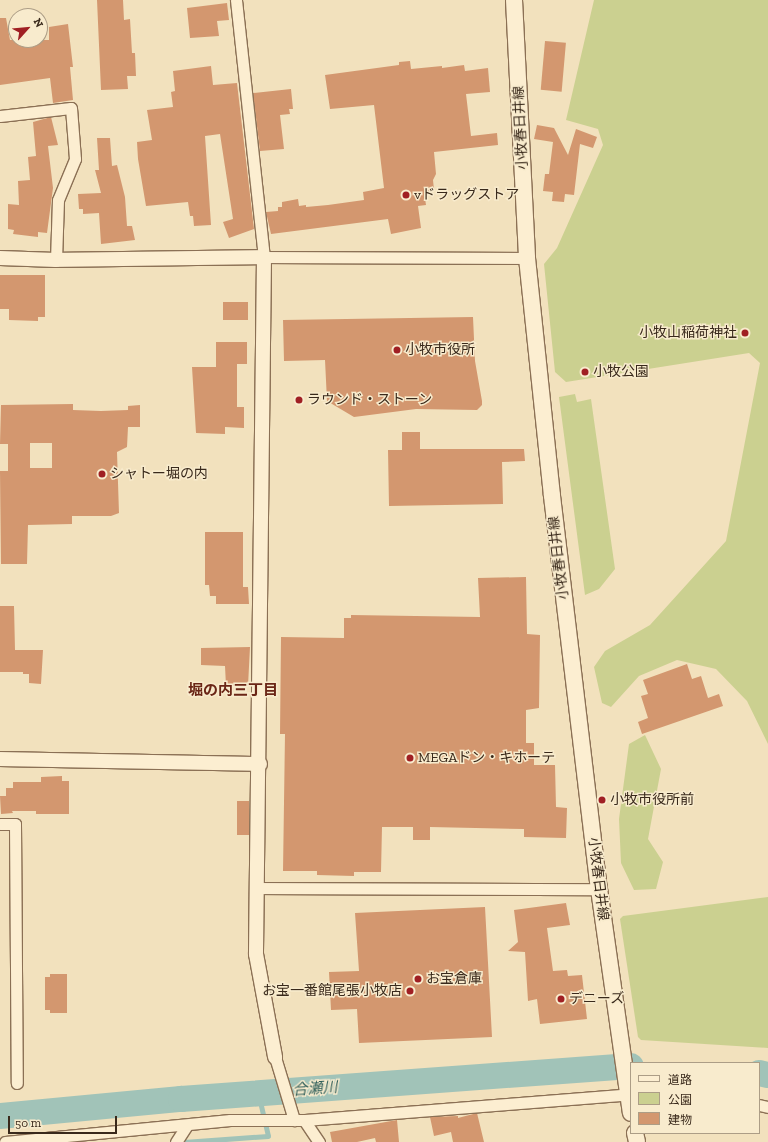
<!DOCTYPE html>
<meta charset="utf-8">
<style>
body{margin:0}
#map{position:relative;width:768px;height:1142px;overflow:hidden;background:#f2e1bd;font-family:"Zilla Slab","Noto Sans JP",serif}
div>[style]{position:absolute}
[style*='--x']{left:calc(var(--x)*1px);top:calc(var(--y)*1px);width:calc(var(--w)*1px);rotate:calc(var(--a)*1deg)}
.green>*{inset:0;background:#cbd090}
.stream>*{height:4.5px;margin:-2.25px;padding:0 2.25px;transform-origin:2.25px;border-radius:2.25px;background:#a1c3b8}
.river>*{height:26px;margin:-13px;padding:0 13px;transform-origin:13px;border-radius:13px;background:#a1c3b8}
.building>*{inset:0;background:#d3976f;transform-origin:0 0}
.roads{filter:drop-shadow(1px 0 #8b7055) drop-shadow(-1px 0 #8b7055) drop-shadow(0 1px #8b7055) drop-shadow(0 -1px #8b7055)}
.minor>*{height:11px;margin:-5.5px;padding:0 5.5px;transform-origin:5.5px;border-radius:5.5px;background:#fceed1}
.tertiary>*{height:14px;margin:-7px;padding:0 7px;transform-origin:7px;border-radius:7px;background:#fceed1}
.secondary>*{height:16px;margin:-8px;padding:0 8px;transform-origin:8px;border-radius:8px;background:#fceed1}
.dots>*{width:11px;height:11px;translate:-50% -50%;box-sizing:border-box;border:2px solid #f8ebcd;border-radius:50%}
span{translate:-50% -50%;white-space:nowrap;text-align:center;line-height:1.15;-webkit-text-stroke:3px #f8ebcd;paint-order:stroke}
.street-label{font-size:14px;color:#39291b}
.poi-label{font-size:14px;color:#39291b}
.left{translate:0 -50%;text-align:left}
.right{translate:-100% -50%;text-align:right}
.neighbourhood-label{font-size:15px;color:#6a2616;font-weight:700}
.water-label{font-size:15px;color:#285a56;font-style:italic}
.legend{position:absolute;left:630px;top:1062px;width:130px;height:72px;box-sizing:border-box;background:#f8ebcd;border:1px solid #ac9d86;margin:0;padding:5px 7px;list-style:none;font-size:12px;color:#39291b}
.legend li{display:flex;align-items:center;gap:8px;height:20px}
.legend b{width:20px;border:1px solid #ac9d86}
.north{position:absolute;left:8px;top:8px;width:40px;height:40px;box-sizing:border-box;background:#f8ebcd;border:1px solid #ac9d86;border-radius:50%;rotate:63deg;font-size:11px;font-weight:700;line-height:16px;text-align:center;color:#39291b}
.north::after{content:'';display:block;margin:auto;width:14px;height:18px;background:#a01f23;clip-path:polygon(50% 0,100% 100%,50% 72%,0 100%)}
.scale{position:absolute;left:8px;top:1116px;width:109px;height:18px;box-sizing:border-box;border:2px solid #39291b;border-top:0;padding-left:5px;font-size:12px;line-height:14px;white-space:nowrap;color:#39291b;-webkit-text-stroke:3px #f8ebcd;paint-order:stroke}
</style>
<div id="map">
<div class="green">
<i style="clip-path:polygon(594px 0,768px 0,768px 744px,747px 701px,716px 669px,677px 660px,639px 676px,611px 707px,602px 703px,594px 667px,605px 651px,650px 625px,726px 541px,760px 363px,749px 353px,566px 382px,555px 372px,544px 264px,557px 248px,603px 145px,598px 129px,566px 120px)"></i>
<i style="clip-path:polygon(575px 394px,577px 402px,591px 399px,615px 569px,599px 589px,585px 595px,559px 397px)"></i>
<i style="clip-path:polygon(645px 735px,661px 769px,648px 839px,663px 862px,656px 889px,634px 890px,621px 863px,619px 819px,629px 744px)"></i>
<i style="clip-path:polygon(768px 897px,768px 1048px,641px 1040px,638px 1037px,620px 919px,623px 916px)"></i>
</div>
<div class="stream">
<i style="--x:184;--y:1142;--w:84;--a:-4.1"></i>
<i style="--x:268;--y:1136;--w:44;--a:-103.1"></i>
</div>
<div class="river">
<i style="--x:759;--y:1073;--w:9;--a:13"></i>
<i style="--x:0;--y:1116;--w:182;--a:-5.4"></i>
<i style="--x:181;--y:1099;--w:451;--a:-4.2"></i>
</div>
<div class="building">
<i style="clip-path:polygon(97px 0,123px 0,124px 20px,130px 19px,132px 53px,135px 53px,136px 76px,127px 76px,128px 89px,101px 90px)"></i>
<i style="clip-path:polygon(227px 3px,229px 20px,217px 21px,219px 36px,190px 38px,187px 8px)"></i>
<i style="clip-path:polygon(0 18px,6px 18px,10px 40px,49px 40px,49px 27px,68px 24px,73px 67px,70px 67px,73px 100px,53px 103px,50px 78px,0 85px)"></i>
<i style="left:545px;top:41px;width:21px;height:49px;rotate:5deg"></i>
<i style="clip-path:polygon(410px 61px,411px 69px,442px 66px,442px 68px,464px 65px,465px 71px,488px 68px,490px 92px,466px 94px,471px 136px,497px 133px,498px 145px,434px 152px,436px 174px,433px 180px,434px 190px,424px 192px,426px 205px,418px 206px,421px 228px,391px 234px,388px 219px,271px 234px,266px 212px,278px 211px,278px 207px,282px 207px,282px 202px,298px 199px,299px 206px,306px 205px,306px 207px,328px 205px,364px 200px,363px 192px,384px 188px,374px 105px,330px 109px,325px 75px,399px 65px,399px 62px)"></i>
<i style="clip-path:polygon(211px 66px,213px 85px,237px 83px,254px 229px,229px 238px,223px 222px,233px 219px,220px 134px,205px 136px,211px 225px,194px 226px,193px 216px,190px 216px,188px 202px,146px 206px,138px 159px,137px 142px,152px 140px,147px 110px,173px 107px,171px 92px,175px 91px,173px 71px)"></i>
<i style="clip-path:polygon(291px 89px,293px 109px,289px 109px,290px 114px,280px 115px,284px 149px,260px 151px,253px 93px)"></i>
<i style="clip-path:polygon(51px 117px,58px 145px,48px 146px,53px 188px,47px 233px,38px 232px,38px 237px,13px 234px,14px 230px,8px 229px,8px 204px,19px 205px,18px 181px,30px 180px,28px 157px,36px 156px,33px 122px)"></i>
<i style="clip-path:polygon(537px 125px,554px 128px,568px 155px,576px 129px,597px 137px,593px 148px,580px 144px,574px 195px,565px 194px,564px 202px,552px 201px,553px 192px,543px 191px,545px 174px,549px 174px,553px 142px,534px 139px)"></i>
<i style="clip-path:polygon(97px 138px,110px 138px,112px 166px,117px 165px,125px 197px,127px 226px,132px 226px,135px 240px,101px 244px,99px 213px,83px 214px,83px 209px,79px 209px,78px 194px,101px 193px,95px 170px,99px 170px)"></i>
<i style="clip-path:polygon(0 275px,45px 275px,45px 317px,38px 317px,38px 321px,9px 320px,9px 309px,0 309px)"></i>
<i style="left:223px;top:302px;width:25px;height:18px"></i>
<i style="clip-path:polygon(473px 317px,475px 361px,482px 401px,482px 405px,477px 410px,416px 409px,354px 417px,327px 401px,325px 360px,284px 361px,283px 320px)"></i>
<i style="clip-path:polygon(216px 342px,247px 342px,247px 364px,237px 364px,237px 407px,244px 407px,244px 428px,225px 427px,225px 434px,196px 433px,192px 367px,216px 367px)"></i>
<i style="clip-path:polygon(evenodd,73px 404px,73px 410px,101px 411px,128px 410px,128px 406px,140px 405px,140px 427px,128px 427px,127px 447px,117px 452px,119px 513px,111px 516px,72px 516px,72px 524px,28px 525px,27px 564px,1px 564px,0 471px,8px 471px,8px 444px,0 444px,1px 405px,73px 404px,30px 443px,52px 443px,52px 468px,30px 468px,30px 443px)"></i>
<i style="clip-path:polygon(402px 432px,420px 432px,420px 449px,524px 449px,525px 461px,502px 462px,503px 504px,389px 506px,388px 450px,402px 450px)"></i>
<i style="clip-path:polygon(205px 532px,243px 532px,243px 587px,248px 587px,249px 604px,216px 604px,216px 596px,210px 596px,209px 585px,205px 585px)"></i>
<i style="clip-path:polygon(526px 577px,527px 634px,540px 635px,539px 708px,526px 710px,526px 743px,534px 743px,534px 765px,555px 765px,556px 807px,567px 808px,566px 838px,524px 837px,524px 829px,430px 827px,430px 840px,413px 840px,413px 827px,382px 827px,381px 872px,354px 872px,354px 876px,317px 875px,317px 871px,283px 871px,285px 734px,280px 734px,281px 637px,344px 638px,344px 618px,351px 618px,351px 615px,480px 617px,478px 578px)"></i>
<i style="clip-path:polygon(0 606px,14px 606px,15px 650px,43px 650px,41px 684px,29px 683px,29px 674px,23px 674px,23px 672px,0 672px)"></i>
<i style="clip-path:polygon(250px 647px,248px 686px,226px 686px,225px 666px,201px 665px,201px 648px)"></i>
<i style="clip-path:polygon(687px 664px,692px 679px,701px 676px,708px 698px,719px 694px,723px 706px,642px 734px,638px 722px,648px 718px,641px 696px,648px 694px,643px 680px)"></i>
<i style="clip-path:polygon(62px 776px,62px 781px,69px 781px,69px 814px,36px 814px,36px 811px,12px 811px,13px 813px,1px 814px,0 796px,6px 796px,6px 788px,13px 788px,13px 782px,41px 782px,41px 777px)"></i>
<i style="left:237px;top:801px;width:12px;height:34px"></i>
<i style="clip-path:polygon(566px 903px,570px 925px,547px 928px,553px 971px,567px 970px,568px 976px,582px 975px,587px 1019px,540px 1024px,537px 999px,528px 1001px,525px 952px,508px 951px,518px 942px,514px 910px)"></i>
<i style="clip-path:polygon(485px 907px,492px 1037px,359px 1043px,357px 1009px,331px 1010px,329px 972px,359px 971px,355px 913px)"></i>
<i style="clip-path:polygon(50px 974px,67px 974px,67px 1013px,50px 1013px,50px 1010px,45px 1010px,45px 977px,50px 977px)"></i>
<i style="clip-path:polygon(477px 1113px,484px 1142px,453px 1142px,451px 1132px,434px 1136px,430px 1117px,458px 1116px,458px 1118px)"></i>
<i style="clip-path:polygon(397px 1120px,399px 1142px,376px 1142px,375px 1138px,357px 1142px,332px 1142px,330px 1132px)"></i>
</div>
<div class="roads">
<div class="minor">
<i style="--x:236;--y:0;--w:259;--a:83.8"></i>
<i style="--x:264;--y:257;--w:263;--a:0.2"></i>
<i style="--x:0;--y:116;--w:71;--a:-6.4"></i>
<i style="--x:71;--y:108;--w:51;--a:85.5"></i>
<i style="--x:75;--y:159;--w:44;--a:112.5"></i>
<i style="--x:58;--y:200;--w:60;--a:91.9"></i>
<i style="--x:0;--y:824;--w:15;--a:0"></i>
<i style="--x:15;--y:824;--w:259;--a:89.6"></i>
<i style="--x:258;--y:888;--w:341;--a:0.2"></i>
<i style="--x:275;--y:1057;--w:66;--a:73.2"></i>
<i style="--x:759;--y:1105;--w:9;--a:13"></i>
<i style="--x:304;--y:1120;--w:27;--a:56"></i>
<i style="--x:5;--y:1142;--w:226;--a:-5.6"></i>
<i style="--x:230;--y:1120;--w:74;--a:0"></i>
<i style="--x:304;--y:1120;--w:328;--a:-4.5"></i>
<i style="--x:176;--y:1142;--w:20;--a:-57"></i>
</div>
<div class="tertiary">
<i style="--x:0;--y:258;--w:56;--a:2"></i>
<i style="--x:56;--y:260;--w:208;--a:-0.8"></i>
<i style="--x:264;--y:257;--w:697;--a:90.66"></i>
<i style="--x:256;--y:954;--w:105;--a:79.5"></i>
<i style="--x:0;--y:759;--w:260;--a:1.1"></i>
</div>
<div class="secondary">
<i style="--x:514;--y:0;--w:258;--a:87.1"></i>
<i style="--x:527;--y:258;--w:239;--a:84"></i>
<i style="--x:552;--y:496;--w:396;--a:83.2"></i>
<i style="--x:599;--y:889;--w:226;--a:81.9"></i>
<i style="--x:635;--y:1133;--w:9;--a:77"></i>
</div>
</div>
<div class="dots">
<i style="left:406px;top:195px;background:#a01f23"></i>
<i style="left:745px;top:333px;background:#a01f23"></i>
<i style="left:397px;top:350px;background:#a01f23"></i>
<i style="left:585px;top:372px;background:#a01f23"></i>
<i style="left:299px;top:400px;background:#a01f23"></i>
<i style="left:102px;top:474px;background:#a01f23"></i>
<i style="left:410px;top:758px;background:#a01f23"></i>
<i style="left:602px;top:800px;background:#a01f23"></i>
<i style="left:418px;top:979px;background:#a01f23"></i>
<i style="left:410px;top:991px;background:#a01f23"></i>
<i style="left:561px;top:999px;background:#a01f23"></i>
</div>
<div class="street-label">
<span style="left:521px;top:128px;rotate:-93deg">小牧春日井線</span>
<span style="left:559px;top:558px;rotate:-97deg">小牧春日井線</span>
<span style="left:598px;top:879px;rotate:83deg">小牧春日井線</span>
</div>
<div class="poi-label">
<span class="left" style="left:414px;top:195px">vドラッグストア</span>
<span class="right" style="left:737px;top:333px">小牧山稲荷神社</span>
<span class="left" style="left:405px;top:350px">小牧市役所</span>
<span class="left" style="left:593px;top:372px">小牧公園</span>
<span class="left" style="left:307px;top:400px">ラウンド・ストーン</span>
<span class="left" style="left:110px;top:474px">シャトー堀の内</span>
<span class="left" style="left:418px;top:758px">MEGAドン・キホーテ</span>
<span class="left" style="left:610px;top:800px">小牧市役所前</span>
<span class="left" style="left:426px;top:979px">お宝倉庫</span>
<span class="right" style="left:402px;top:991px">お宝一番館尾張小牧店</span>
<span class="left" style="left:569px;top:999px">デニーズ</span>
</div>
<div class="neighbourhood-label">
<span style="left:233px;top:691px">堀の内三丁目</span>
</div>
<div class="water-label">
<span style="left:315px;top:1089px;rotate:-4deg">合瀬川</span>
</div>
<ul class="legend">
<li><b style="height:5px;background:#fceed1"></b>道路</li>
<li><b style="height:11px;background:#cbd090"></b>公園</li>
<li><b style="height:11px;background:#d3976f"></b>建物</li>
</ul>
<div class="north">N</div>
<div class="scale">50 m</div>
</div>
